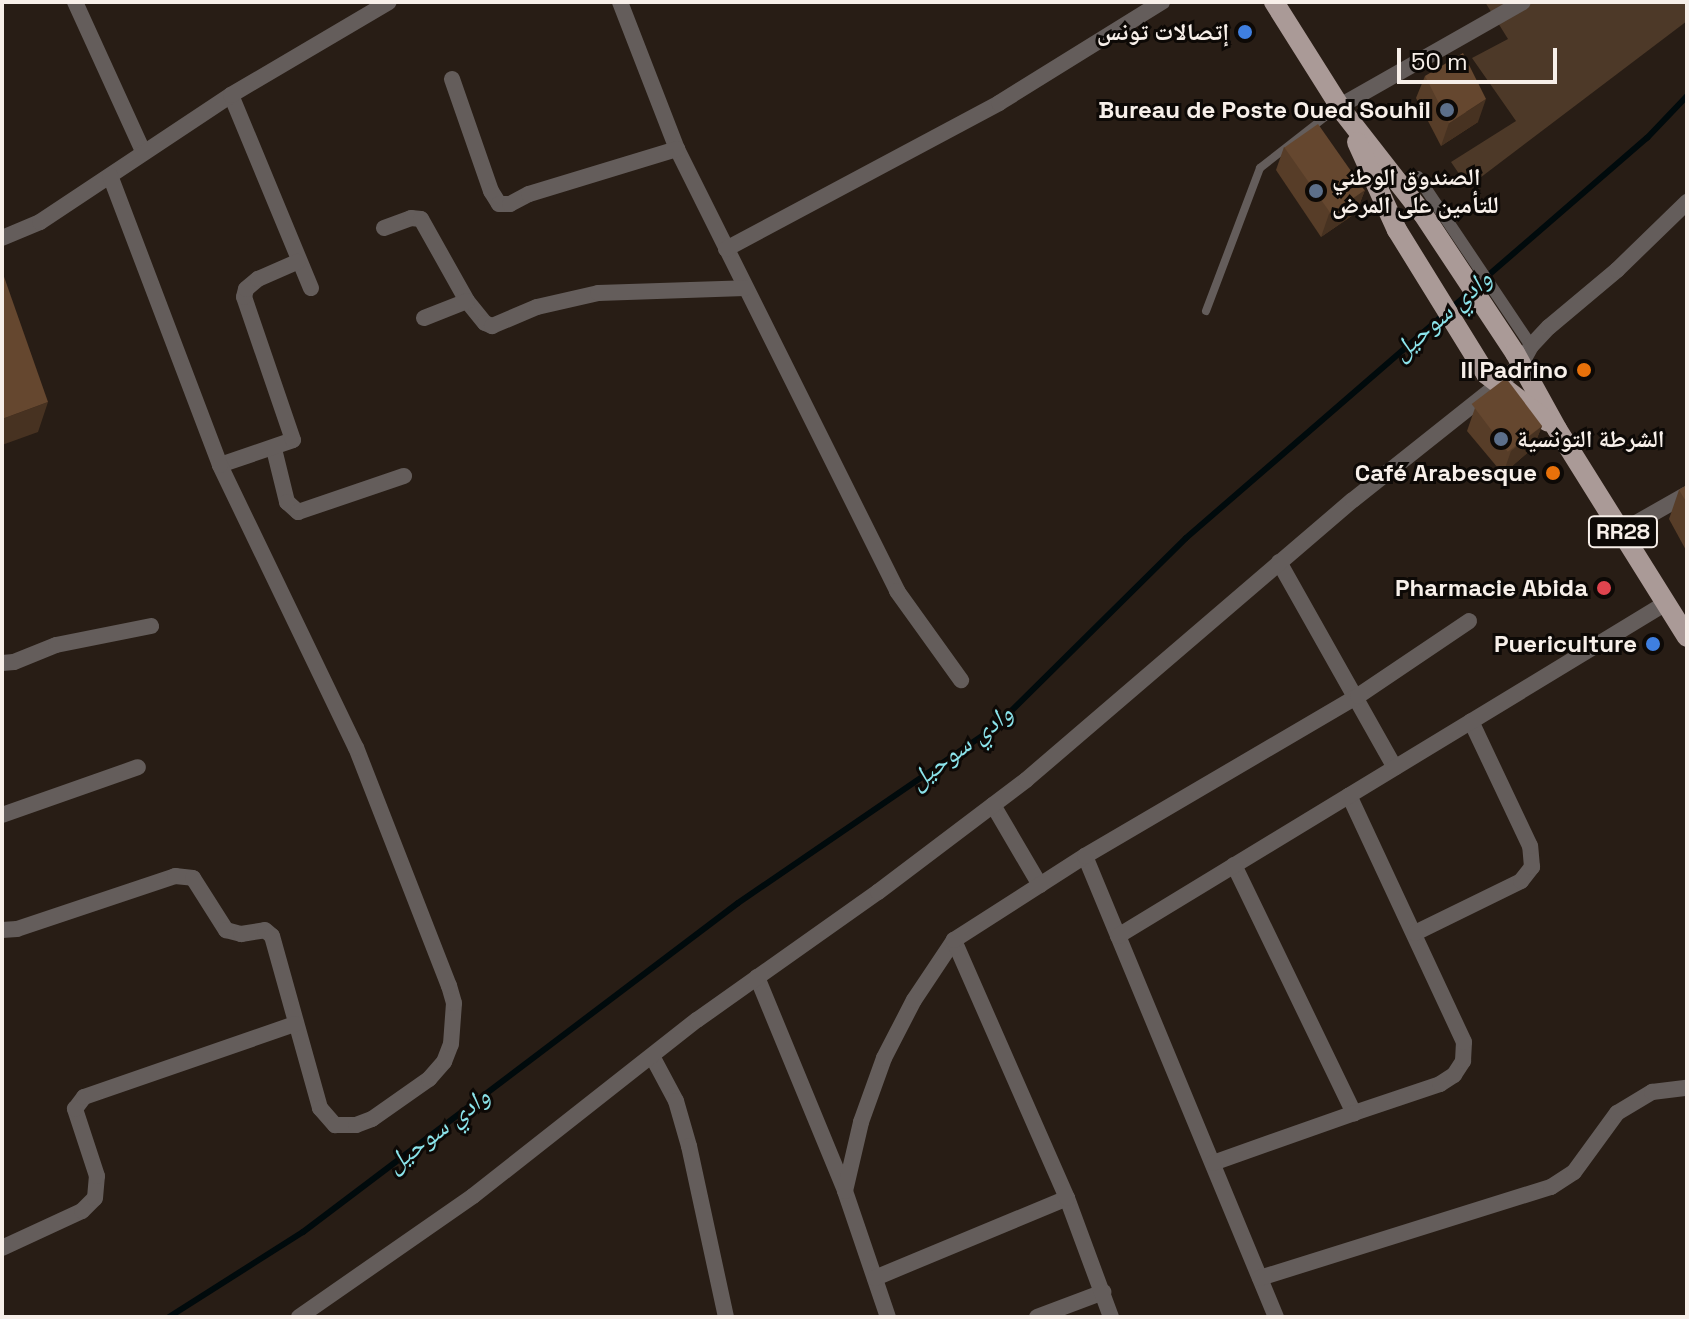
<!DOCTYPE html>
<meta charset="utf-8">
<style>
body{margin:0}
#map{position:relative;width:1689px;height:1319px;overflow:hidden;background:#281d15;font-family:"Space Grotesk","Noto Naskh Arabic",sans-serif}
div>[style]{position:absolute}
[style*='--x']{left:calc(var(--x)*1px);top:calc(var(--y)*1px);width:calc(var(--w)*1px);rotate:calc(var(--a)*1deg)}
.green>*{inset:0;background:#4d3928}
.stream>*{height:6px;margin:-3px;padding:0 3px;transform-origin:3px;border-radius:3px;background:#000a0c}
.service>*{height:8px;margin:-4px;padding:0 4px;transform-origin:4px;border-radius:4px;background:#645d5b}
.pedestrian>*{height:12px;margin:-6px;padding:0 6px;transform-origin:6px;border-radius:6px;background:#645d5b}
.minor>*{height:16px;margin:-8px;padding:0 8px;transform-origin:8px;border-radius:8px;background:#645d5b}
.primary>*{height:20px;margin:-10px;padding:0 10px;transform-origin:10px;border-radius:10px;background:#aa9a97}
.wall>*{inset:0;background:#573d28}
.shaded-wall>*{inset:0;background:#473221}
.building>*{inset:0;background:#65472f;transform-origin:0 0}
.dots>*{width:22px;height:22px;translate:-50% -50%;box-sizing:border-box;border:4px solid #0d0906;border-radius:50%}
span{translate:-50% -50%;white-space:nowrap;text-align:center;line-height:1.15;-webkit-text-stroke:6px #0d0906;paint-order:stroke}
.shield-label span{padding:2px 6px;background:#0d0906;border:2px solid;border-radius:6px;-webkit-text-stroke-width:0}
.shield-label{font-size:22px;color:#f7efe9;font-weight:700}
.poi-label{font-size:24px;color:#f7efe9;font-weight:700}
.right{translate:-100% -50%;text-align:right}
.left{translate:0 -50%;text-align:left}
.water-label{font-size:26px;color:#8be4eb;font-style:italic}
.frame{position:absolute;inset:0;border:4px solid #f7efe9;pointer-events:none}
.scale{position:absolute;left:1397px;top:48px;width:160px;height:36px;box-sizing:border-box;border:4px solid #f7efe9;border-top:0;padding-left:10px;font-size:24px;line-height:28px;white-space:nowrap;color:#f7efe9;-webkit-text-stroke:6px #0d0906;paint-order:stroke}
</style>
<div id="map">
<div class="green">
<i style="clip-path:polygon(1485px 2px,1687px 2px,1687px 21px,1468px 187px,1451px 162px,1516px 121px,1472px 58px,1508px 39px)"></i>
</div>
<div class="stream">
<i style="--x:1484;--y:279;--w:216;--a:-40.9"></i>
<i style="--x:1647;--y:138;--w:58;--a:-46.4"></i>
<i style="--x:169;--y:1317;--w:159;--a:-32.4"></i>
<i style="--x:303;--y:1232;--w:545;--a:-37.1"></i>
<i style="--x:738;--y:903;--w:310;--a:-34.4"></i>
<i style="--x:994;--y:728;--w:270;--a:-44.7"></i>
<i style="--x:1186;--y:538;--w:376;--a:-40.9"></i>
</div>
<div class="service">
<i style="--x:1206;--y:311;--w:153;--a:-69.3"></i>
<i style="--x:1260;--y:168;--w:100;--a:-38.1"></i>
</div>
<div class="pedestrian">
<i style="--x:1418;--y:177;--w:203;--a:56.2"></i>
</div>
<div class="minor">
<i style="--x:75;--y:2;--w:164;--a:65.5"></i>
<i style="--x:620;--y:2;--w:158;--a:68.8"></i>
<i style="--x:677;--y:149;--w:494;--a:63.5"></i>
<i style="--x:897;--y:591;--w:110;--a:54.3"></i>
<i style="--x:452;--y:79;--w:119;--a:70.8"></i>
<i style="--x:491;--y:191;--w:15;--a:58"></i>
<i style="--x:499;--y:204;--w:11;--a:0"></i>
<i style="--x:510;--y:204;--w:21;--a:-28"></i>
<i style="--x:529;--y:194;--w:155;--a:-16.9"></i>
<i style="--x:231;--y:95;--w:209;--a:67.5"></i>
<i style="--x:1340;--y:106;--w:210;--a:-29.6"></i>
<i style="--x:384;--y:228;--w:29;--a:-20"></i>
<i style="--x:411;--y:218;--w:10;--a:6"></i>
<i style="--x:421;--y:219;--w:94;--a:60.7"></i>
<i style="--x:467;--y:301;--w:28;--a:51"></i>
<i style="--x:485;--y:323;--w:8;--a:23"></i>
<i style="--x:492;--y:326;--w:49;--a:-22.9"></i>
<i style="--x:537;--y:307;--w:63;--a:-12.9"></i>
<i style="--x:598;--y:293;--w:147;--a:-1.9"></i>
<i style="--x:2;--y:238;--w:41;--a:-22.8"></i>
<i style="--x:40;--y:222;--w:229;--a:-33.6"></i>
<i style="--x:231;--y:95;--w:183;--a:-30.5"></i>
<i style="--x:726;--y:249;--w:310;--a:-28.1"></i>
<i style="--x:999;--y:103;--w:192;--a:-31.8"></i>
<i style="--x:424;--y:318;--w:46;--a:-21.6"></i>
<i style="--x:274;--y:449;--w:55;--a:76.2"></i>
<i style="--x:287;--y:502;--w:15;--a:42"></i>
<i style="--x:298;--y:512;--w:112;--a:-18.8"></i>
<i style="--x:220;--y:465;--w:77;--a:-18.9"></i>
<i style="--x:293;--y:440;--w:151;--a:-108.9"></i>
<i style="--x:244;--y:297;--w:8;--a:-76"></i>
<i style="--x:246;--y:289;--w:16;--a:-40"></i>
<i style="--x:258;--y:279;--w:43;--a:-23.6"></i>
<i style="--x:1622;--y:531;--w:75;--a:-29.6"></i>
<i style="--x:1279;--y:562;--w:236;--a:60.6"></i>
<i style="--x:2;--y:663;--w:12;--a:-5"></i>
<i style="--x:14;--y:662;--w:45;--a:-22"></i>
<i style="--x:56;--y:645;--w:97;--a:-11.3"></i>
<i style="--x:993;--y:805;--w:93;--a:59.6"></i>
<i style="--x:2;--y:815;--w:144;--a:-19.4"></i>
<i style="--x:1085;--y:856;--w:499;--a:67.5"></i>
<i style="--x:1234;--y:865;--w:276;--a:64.2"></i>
<i style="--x:1354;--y:1113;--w:91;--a:-18.6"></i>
<i style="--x:1440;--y:1084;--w:17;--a:-33"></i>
<i style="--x:1454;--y:1075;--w:17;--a:-57"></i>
<i style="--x:1463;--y:1061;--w:19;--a:-87"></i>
<i style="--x:1464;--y:1042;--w:272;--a:-115"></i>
<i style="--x:2;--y:930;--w:15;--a:-4"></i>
<i style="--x:17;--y:929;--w:167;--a:-18.5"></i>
<i style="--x:175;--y:876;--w:18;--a:6"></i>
<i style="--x:193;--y:878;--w:62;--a:57.6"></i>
<i style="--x:226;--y:930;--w:16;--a:15"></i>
<i style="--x:241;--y:934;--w:24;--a:-9"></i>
<i style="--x:265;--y:930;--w:9;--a:41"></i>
<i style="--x:272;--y:936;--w:179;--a:74.4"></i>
<i style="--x:320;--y:1108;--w:23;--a:49"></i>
<i style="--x:335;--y:1125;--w:21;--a:0"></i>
<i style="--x:356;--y:1125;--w:17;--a:-21"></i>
<i style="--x:372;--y:1119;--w:70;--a:-35.1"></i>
<i style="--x:429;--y:1079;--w:23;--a:-49"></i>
<i style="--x:444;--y:1062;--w:19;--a:-69"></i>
<i style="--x:451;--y:1044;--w:41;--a:-85.8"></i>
<i style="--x:454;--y:1003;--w:18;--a:-106"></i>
<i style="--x:449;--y:986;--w:256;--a:-111.3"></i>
<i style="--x:356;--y:748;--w:314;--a:-115.7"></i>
<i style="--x:220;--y:465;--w:309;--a:-110.8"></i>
<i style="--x:1415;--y:933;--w:118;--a:-26.1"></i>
<i style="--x:1521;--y:881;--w:18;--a:-52"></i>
<i style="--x:1532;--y:867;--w:21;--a:-95"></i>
<i style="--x:1530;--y:846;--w:138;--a:-115.3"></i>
<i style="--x:1118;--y:936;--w:641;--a:-31.29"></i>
<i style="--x:757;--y:977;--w:231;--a:67.6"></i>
<i style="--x:845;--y:1191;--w:133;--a:71.2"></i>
<i style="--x:652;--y:1056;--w:51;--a:61.9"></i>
<i style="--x:676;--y:1101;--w:47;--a:73.9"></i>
<i style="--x:689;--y:1146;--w:175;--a:77.8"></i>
<i style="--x:1213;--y:1163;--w:150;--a:-19.5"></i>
<i style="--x:845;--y:1191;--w:71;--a:-76.9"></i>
<i style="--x:861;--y:1122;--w:68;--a:-70.2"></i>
<i style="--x:884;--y:1058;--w:65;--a:-62.7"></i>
<i style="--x:914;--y:1000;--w:72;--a:-56.3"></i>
<i style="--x:2;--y:1248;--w:88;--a:-24.8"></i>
<i style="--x:82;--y:1211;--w:18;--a:-45"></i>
<i style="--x:95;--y:1198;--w:22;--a:-85"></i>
<i style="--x:97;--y:1176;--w:71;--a:-108.2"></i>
<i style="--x:75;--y:1109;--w:15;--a:-53"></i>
<i style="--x:84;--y:1097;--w:223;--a:-19.1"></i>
<i style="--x:875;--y:1278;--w:208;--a:-22.6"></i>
<i style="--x:1260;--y:1278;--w:305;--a:-17.4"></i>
<i style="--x:1551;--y:1187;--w:27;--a:-33"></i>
<i style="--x:1574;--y:1172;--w:73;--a:-53.9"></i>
<i style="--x:1617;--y:1113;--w:41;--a:-31"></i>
<i style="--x:1652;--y:1092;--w:35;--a:-7"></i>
<i style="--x:299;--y:1317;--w:212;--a:-34.8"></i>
<i style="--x:473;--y:1196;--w:285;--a:-38.2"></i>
<i style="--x:697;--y:1020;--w:222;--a:-35.3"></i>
<i style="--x:878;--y:892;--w:186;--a:-37.1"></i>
<i style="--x:1026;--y:780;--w:430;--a:-40.6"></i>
<i style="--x:1353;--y:500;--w:188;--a:-38.5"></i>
<i style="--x:1500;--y:383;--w:28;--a:-42"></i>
<i style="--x:1521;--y:364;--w:21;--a:-61"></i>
<i style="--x:1531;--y:346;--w:26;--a:-47"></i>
<i style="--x:1549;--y:327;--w:89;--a:-40"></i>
<i style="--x:1617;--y:270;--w:98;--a:-44.2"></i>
<i style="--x:1037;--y:1317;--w:71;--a:-20.7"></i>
<i style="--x:1111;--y:1317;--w:127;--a:-110.3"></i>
<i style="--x:1067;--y:1198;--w:282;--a:-113.7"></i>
<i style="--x:954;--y:940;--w:156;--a:-32.7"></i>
<i style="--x:1085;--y:856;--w:316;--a:-30.4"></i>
<i style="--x:1358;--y:696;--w:134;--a:-34"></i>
</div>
<div class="primary">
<i style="--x:1274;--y:2;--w:131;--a:57.8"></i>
<i style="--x:1344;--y:113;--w:128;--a:52"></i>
<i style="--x:1423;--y:214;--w:167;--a:56.5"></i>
<i style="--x:1515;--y:353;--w:87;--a:61.1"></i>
<i style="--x:1557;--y:429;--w:245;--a:58"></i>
<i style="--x:1357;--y:142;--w:97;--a:65.6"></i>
<i style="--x:1397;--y:230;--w:169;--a:58.3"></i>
<i style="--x:1486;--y:374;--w:78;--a:37.7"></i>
</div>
<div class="wall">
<i style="clip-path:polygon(1425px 76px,1478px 122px,1441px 146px,1416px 98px)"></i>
<i style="clip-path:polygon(1284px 147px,1365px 190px,1356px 213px,1321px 237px,1276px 170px)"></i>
<i style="clip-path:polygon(1475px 408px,1542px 426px,1533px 448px,1503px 474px,1467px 431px)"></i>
<i style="clip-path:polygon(1687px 485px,1687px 552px,1669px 519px,1679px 490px)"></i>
</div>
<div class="shaded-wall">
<i style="clip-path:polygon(1486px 99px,1478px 122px,1441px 146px,1449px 123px)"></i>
<i style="clip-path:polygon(1365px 190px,1356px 213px,1321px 237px,1329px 214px)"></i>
<i style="clip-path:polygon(48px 402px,38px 432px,2px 445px,2px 419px)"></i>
<i style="clip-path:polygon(1542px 426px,1533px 448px,1503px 474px,1511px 451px)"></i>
</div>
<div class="building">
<i style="clip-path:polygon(1463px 53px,1486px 99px,1449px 123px,1425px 76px)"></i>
<i style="left:1318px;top:124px;width:81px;height:41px;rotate:55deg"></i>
<i style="clip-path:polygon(2px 271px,48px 402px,2px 419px)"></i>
<i style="left:1506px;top:378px;width:60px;height:43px;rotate:53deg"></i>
<i style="clip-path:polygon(1687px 485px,1687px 503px,1679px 490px)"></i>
</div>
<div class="dots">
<i style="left:1245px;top:32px;background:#3f7fe0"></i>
<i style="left:1447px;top:110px;background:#5c6f8a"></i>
<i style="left:1316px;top:191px;background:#5c6f8a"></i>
<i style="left:1584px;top:370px;background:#e8710a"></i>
<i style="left:1501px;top:439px;background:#5c6f8a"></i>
<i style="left:1553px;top:473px;background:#e8710a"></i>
<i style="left:1604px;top:588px;background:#e0444e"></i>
<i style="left:1653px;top:644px;background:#3f7fe0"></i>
</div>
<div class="shield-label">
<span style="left:1623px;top:532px">RR28</span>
</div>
<div class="poi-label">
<span class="right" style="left:1229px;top:32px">إتصالات تونس</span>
<span class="right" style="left:1431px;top:110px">Bureau de Poste Oued Souhil</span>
<span class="left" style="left:1332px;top:191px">الصندوق الوطني<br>للتأمين على المرض</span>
<span class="right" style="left:1568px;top:370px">Il Padrino</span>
<span class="left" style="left:1517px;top:439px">الشرطة التونسية</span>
<span class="right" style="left:1537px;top:473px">Café Arabesque</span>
<span class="right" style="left:1588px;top:588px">Pharmacie Abida</span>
<span class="right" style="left:1637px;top:644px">Puericulture</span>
</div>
<div class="water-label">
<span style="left:1442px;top:315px;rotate:-41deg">وادي سوحيل</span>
<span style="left:961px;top:747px;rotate:-37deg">وادي سوحيل</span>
<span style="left:438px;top:1130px;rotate:-37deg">وادي سوحيل</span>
</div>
<div class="frame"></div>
<div class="scale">50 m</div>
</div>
